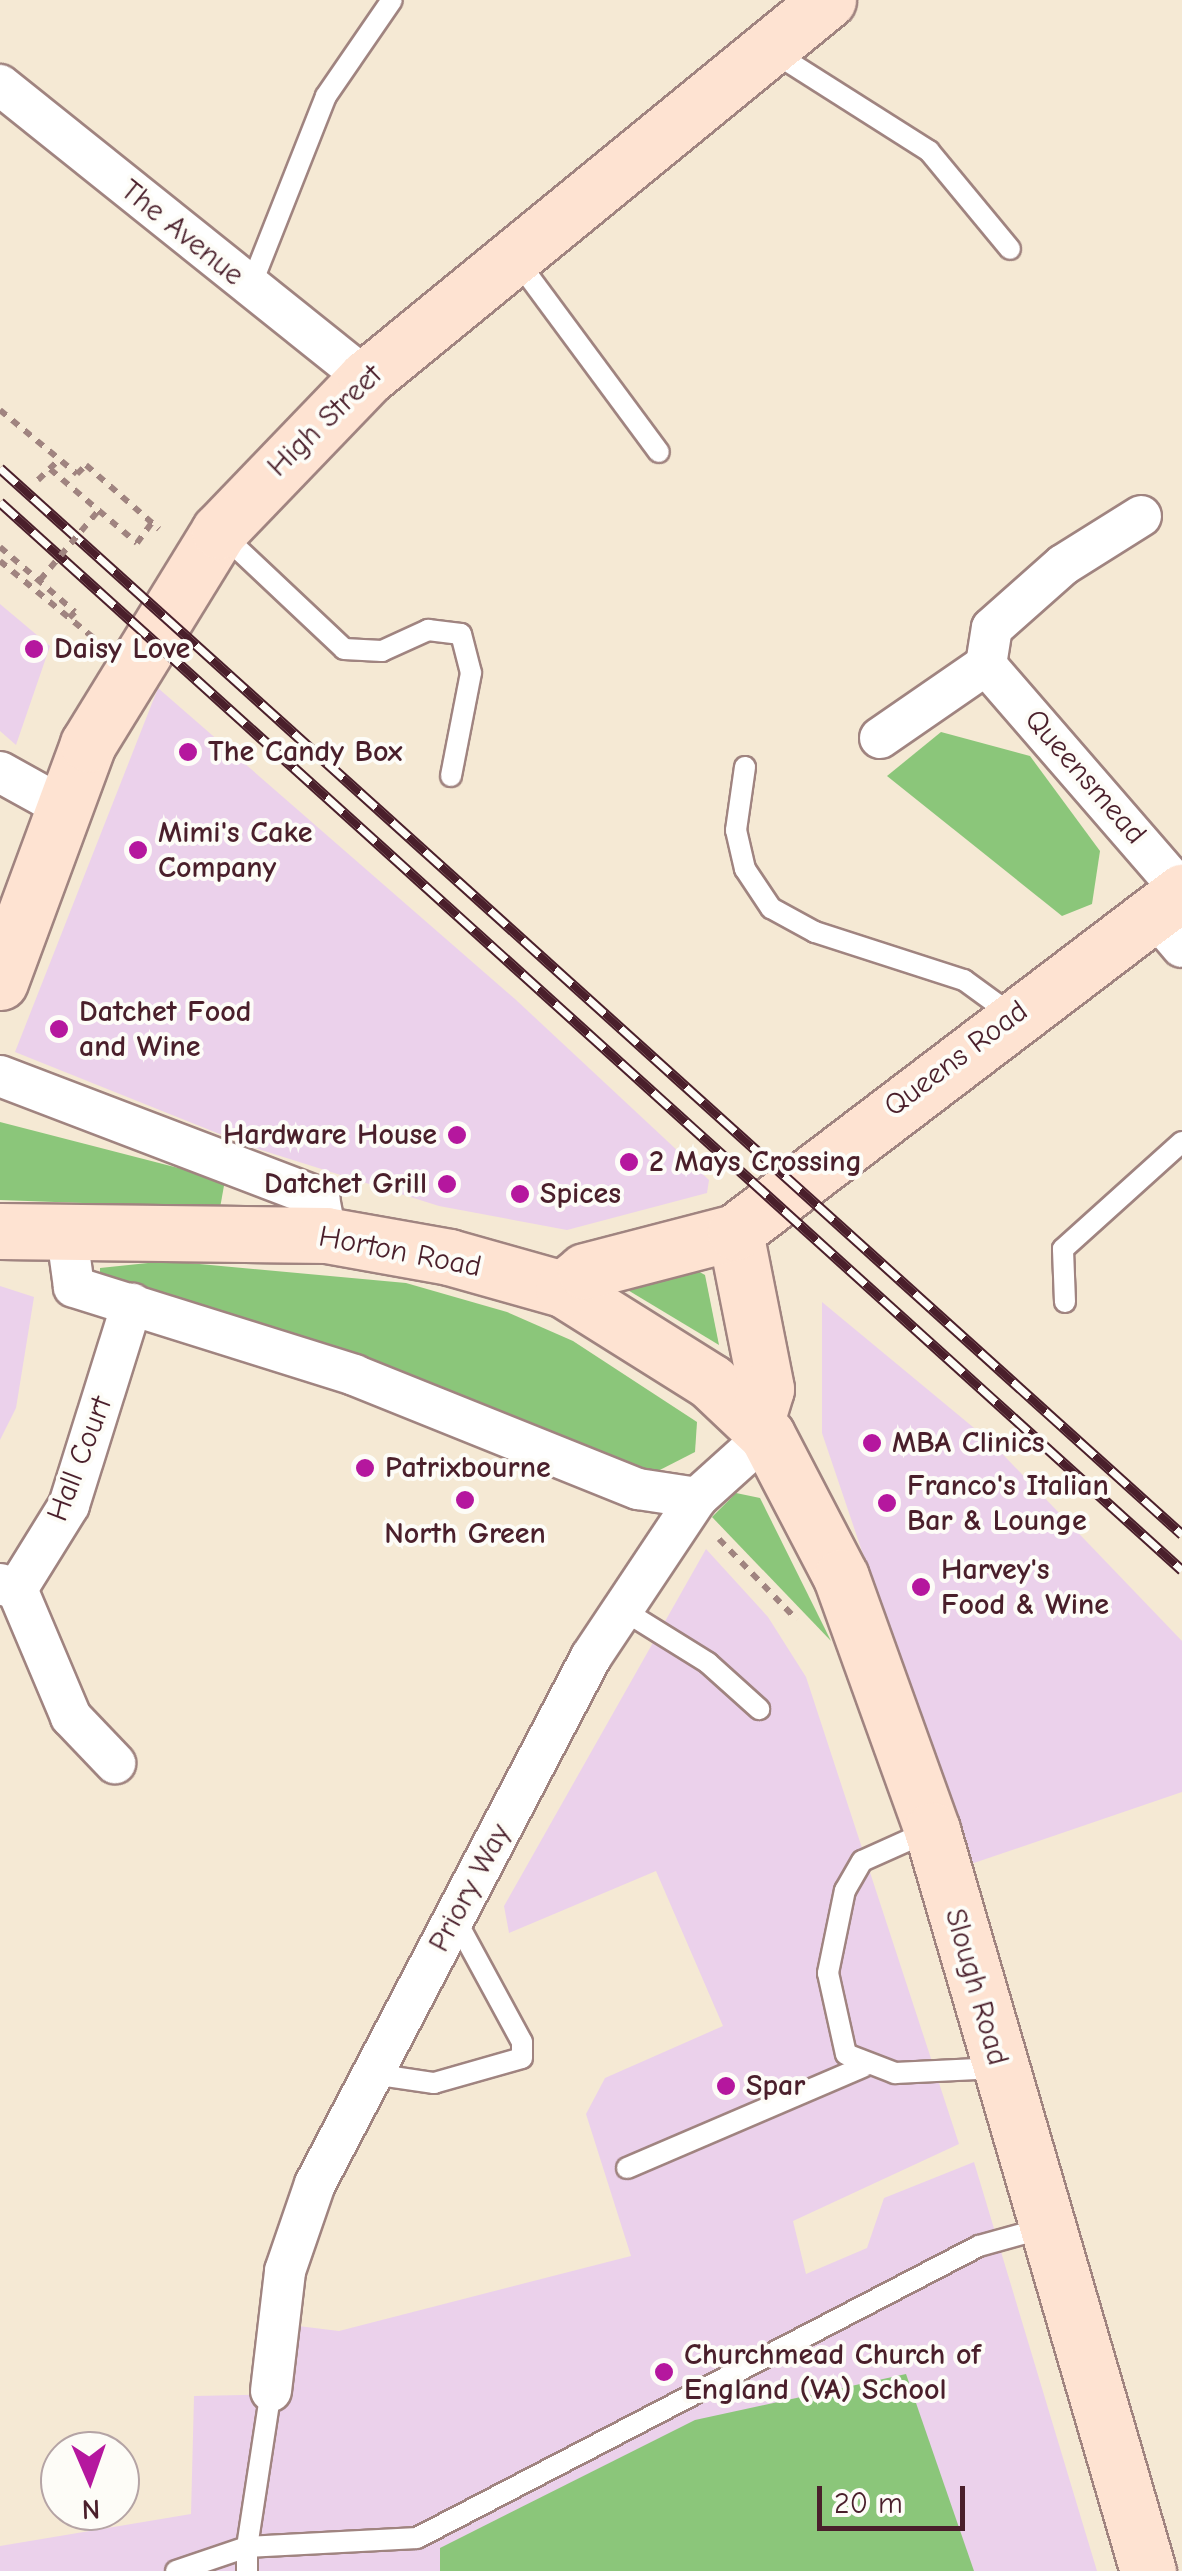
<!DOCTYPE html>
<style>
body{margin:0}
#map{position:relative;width:1182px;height:2571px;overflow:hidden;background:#f5e9d4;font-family:"Comic Neue",sans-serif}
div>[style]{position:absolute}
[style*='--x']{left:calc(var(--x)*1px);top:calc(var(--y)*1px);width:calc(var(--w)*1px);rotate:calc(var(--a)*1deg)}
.built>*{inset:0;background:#ebd1eb}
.green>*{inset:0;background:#8bc67a}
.path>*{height:6px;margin-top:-3px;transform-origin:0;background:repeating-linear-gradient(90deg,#a08480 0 8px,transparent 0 16px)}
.roads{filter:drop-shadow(2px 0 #a08480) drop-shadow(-2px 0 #a08480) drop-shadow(0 2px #a08480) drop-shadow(0 -2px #a08480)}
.lane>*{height:20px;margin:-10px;padding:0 10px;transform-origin:10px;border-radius:10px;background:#fff}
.street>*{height:40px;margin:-20px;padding:0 20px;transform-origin:20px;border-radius:20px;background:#fff}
.secondary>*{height:55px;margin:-27.5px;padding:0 27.5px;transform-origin:27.5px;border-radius:27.5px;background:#fee3d2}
.rail>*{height:11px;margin-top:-5.5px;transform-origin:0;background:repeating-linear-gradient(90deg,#fdfcf7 0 22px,#4a1f2b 0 44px);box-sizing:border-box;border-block:2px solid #4a1f2b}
.path-bridge>*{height:6px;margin-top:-3px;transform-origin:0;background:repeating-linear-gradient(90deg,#a08480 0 8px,transparent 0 16px)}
.dots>*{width:28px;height:28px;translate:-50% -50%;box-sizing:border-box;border:5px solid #fdfcf7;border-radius:50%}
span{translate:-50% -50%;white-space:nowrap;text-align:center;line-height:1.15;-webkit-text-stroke:8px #fdfcf7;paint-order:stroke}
.street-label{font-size:30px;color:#4a1f2b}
.poi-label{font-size:30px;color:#4a1f2b;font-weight:700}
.left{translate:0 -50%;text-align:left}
.right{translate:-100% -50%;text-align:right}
.north{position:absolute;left:40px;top:2431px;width:100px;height:100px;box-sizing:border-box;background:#fdfcf7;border:2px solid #b5a4a5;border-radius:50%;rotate:178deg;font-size:28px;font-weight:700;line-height:40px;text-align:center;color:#4a1f2b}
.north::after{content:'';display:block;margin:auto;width:35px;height:45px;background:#b5179e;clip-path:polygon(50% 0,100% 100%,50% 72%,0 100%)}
.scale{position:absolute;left:817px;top:2486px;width:148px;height:45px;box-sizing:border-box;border:5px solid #4a1f2b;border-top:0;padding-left:12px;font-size:30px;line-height:35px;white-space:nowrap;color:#4a1f2b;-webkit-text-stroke:8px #fdfcf7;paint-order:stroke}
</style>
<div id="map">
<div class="built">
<i style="clip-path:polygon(0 604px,50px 646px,16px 745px,0 731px)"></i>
<i style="clip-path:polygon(158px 688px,515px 999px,709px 1180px,707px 1193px,567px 1230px,439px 1206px,252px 1147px,15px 1052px)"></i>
<i style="clip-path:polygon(0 1286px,34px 1297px,16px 1408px,0 1440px)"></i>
<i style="clip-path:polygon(822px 1302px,991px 1442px,1182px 1641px,1182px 1792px,968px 1865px,822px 1433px)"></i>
<i style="clip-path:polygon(706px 1549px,768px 1617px,806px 1677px,959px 2144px,793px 2221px,806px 2274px,867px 2248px,884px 2198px,974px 2162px,1097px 2571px,0 2571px,0 2546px,191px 2514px,194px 2396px,289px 2394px,290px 2325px,339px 2331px,631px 2256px,586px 2114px,605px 2078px,723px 2026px,656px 1871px,509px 1933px,504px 1906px)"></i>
</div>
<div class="green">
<i style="clip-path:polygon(941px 732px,1030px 756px,1100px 851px,1092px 904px,1062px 916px,887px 776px)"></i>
<i style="clip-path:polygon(0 1122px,225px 1180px,220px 1208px,0 1200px)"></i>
<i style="clip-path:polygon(167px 1261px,406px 1283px,507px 1312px,573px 1341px,697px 1422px,695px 1452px,652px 1474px,100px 1281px,100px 1268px)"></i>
<i style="clip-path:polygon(696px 1270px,705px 1275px,719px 1345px,626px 1289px)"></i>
<i style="clip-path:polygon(736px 1493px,760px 1498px,831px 1641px,712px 1517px)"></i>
<i style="clip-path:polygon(906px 2374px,974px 2571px,440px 2571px,440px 2548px,695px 2420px)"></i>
</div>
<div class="path">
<i style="--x:0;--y:410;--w:100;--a:39.7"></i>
<i style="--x:77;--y:474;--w:13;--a:-45"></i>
<i style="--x:86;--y:465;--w:97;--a:41.2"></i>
<i style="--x:50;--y:469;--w:114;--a:40.4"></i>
<i style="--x:137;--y:543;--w:26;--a:-54"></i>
<i style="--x:38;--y:480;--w:29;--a:-44"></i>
<i style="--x:0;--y:547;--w:99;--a:40.9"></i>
<i style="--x:75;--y:612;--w:8;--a:135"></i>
<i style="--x:0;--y:561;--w:123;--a:39.4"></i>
<i style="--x:719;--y:1539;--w:112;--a:46.1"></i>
</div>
<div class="roads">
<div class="lane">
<i style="--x:773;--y:52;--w:185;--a:32.4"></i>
<i style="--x:929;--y:151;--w:127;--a:50.4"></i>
<i style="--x:516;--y:259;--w:240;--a:53.5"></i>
<i style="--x:250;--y:288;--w:206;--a:-68.4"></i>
<i style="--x:326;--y:96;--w:116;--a:-55.5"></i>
<i style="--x:220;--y:532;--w:170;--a:43.3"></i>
<i style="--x:344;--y:649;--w:38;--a:3"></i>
<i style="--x:382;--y:651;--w:51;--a:-24.5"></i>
<i style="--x:428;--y:630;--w:33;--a:7"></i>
<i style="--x:461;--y:634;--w:40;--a:75.6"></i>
<i style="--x:471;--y:673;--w:105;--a:101"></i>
<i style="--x:745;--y:767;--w:64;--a:98.1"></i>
<i style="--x:736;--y:830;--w:40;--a:77"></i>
<i style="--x:745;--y:869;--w:47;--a:56.3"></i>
<i style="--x:771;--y:908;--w:50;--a:28.6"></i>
<i style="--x:815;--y:932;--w:157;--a:17.9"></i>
<i style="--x:964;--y:980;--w:59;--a:36.1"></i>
<i style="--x:1065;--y:1302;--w:53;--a:-92.2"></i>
<i style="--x:1063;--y:1249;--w:160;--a:-42"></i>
<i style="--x:623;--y:1610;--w:100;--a:31.9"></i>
<i style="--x:708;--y:1663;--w:69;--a:42"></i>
<i style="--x:929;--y:1831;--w:73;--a:155.9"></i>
<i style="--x:862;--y:1861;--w:34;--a:120"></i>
<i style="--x:845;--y:1890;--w:85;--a:101.6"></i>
<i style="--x:828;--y:1973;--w:83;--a:77.5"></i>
<i style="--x:846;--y:2054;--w:53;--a:21.2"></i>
<i style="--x:895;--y:2073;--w:103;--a:-2.8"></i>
<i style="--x:373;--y:2074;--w:62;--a:8.4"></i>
<i style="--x:434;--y:2083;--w:91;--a:-15.9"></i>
<i style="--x:522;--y:2058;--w:16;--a:-90"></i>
<i style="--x:522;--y:2042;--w:142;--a:-118.5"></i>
<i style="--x:627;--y:2168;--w:257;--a:-23.2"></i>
<i style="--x:176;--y:2571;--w:75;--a:-18.7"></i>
<i style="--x:247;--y:2547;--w:158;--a:-81.3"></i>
<i style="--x:247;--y:2571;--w:24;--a:-90"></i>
<i style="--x:247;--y:2547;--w:170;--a:-3"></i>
<i style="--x:417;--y:2538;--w:633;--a:-27.46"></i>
<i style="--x:979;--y:2246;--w:67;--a:-15.5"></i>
</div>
<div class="street">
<i style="--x:0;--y:85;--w:469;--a:38.7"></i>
<i style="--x:986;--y:665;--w:299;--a:49.1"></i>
<i style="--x:880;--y:738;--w:129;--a:-34.6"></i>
<i style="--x:986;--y:665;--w:37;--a:-81"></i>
<i style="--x:992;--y:628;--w:95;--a:-41.6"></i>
<i style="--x:1063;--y:565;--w:92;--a:-32.1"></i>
<i style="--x:0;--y:772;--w:74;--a:29"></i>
<i style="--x:1154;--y:914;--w:43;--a:49.7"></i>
<i style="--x:0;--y:1076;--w:342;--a:20.9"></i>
<i style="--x:319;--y:1198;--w:38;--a:79"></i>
<i style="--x:67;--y:1236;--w:51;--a:82.2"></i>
<i style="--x:74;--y:1287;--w:294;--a:17.4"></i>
<i style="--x:354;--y:1375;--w:306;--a:21.9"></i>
<i style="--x:638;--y:1489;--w:60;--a:8.7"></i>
<i style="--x:0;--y:1584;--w:18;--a:16"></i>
<i style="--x:17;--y:1589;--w:99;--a:-58.2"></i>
<i style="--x:69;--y:1505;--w:211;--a:-72.6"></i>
<i style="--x:17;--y:1589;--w:139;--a:67.1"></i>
<i style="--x:71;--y:1717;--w:64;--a:46.3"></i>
<i style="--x:271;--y:2391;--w:121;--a:-83.3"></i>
<i style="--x:285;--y:2271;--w:92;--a:-71"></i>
<i style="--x:315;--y:2184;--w:595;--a:-62.36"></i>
<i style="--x:591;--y:1657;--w:191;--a:-56.3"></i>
<i style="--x:697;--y:1498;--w:94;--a:-42"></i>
</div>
<div class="secondary">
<i style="--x:0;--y:982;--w:254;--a:-69.7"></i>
<i style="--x:88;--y:744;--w:250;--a:-58.4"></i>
<i style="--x:219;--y:531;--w:212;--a:-46.1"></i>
<i style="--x:366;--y:378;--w:597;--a:-39.29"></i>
<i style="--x:0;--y:1231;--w:326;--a:0.7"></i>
<i style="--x:326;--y:1235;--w:125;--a:10.1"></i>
<i style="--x:449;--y:1257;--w:118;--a:15.7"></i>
<i style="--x:563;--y:1289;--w:175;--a:32.1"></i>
<i style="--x:711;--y:1382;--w:77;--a:43.4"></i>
<i style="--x:767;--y:1435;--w:160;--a:62.5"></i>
<i style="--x:841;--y:1577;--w:269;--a:70.2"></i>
<i style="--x:932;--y:1830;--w:772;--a:73.75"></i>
<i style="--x:735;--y:1232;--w:160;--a:78.8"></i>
<i style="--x:766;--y:1389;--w:34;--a:107"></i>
<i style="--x:563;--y:1289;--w:28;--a:-39"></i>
<i style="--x:585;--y:1271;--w:155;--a:-14.6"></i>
<i style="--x:735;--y:1232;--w:562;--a:-37.26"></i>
</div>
</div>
<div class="rail">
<i style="--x:0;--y:468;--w:1592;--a:42.05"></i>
<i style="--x:0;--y:502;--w:1593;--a:42.1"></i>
</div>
<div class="path-bridge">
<i style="--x:40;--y:580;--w:92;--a:-49.9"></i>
</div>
<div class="dots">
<i style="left:34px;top:649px;background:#b5179e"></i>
<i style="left:188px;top:752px;background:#b5179e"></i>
<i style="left:138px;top:850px;background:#b5179e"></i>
<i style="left:59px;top:1029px;background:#b5179e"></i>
<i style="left:457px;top:1135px;background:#b5179e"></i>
<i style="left:629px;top:1162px;background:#b5179e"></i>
<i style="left:447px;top:1184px;background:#b5179e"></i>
<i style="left:520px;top:1194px;background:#b5179e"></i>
<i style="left:872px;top:1443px;background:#b5179e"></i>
<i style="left:365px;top:1468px;background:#b5179e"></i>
<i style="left:465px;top:1500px;background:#b5179e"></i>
<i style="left:887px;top:1503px;background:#b5179e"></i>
<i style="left:921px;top:1587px;background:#b5179e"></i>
<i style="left:726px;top:2086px;background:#b5179e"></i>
<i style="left:664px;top:2372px;background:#b5179e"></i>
</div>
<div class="street-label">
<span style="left:182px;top:233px;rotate:39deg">The Avenue</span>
<span style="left:325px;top:421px;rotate:-44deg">High Street</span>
<span style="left:1085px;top:777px;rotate:49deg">Queensmead</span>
<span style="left:956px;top:1059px;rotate:-37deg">Queens Road</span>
<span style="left:400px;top:1252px;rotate:11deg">Horton Road</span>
<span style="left:80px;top:1459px;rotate:-69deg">Hall Court</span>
<span style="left:470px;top:1888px;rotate:-62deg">Priory Way</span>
<span style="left:976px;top:1987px;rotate:74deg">Slough Road</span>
</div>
<div class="poi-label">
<span class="left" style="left:54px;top:649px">Daisy Love</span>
<span class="left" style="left:208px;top:752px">The Candy Box</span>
<span class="left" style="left:158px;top:850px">Mimi's Cake<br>Company</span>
<span class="left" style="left:79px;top:1029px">Datchet Food<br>and Wine</span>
<span class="right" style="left:437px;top:1135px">Hardware House</span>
<span class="left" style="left:649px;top:1162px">2 Mays Crossing</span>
<span class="right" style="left:427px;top:1184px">Datchet Grill</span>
<span class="left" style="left:540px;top:1194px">Spices</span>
<span class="left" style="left:892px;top:1443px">MBA Clinics</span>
<span class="left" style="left:385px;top:1468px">Patrixbourne</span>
<span class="left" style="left:907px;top:1503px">Franco's Italian<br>Bar &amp; Lounge</span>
<span style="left:465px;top:1534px">North Green</span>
<span class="left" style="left:941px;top:1587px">Harvey's<br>Food &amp; Wine</span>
<span class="left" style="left:746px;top:2086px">Spar</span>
<span class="left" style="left:684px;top:2372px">Churchmead Church of<br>England (VA) School</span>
</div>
<div class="north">N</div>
<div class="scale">20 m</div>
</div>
